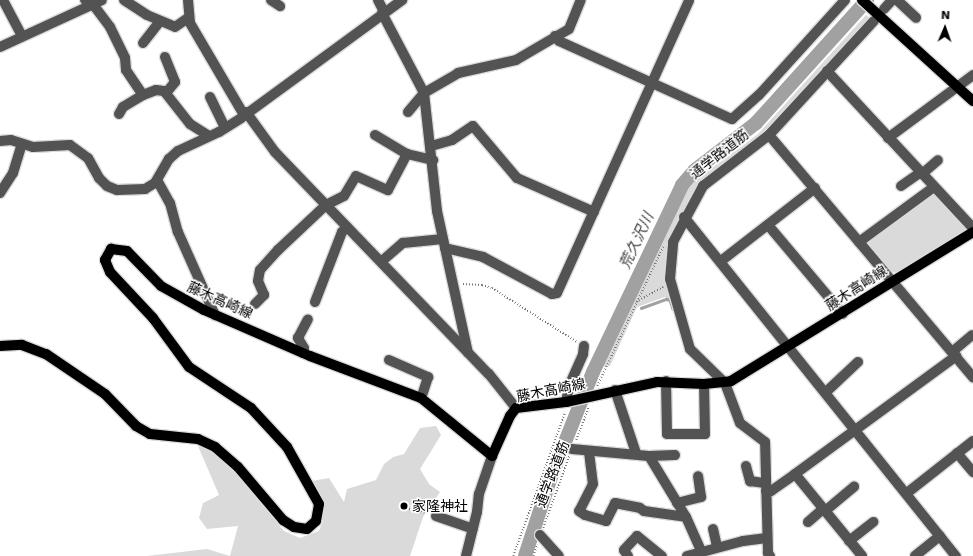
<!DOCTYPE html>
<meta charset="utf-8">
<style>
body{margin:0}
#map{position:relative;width:973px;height:556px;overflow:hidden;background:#fff;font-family:"DejaVu Sans","Noto Sans JP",sans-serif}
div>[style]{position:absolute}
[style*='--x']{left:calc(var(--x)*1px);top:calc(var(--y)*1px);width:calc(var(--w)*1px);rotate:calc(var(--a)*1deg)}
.green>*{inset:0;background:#dadada}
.stream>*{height:2.5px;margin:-1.25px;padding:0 1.25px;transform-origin:1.25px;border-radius:1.25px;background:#a1a1a1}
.river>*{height:14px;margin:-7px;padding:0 7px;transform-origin:7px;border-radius:7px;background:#a1a1a1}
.path>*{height:1.5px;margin-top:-0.75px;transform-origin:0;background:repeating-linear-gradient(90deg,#757575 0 1px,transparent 0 3px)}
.roads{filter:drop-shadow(1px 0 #dbdbdb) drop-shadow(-1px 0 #dbdbdb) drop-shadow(0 1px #dbdbdb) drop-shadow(0 -1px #dbdbdb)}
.minor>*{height:10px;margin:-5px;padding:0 5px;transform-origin:5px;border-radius:5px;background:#535353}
.major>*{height:10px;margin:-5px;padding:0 5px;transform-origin:5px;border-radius:5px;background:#000}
.dots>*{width:11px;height:11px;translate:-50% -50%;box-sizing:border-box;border:2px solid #fff;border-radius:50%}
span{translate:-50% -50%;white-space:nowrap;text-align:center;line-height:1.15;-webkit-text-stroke:3px #fff;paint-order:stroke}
.street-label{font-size:14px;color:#000}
.poi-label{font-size:14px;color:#000}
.left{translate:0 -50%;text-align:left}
.water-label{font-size:15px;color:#424242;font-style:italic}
.north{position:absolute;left:925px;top:8px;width:40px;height:40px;-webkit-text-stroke:3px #fff;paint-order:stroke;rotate:2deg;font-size:11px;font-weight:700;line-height:16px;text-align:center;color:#000}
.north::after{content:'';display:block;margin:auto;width:14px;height:18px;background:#000;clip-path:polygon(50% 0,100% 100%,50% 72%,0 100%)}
</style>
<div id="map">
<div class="green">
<i style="clip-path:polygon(866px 15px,871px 19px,773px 126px,698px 187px,670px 242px,672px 301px,665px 297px,637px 307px,610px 366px,604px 366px,599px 373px,689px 185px,758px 134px)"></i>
<i style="clip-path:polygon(931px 194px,936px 194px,967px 227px,966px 232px,898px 273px,892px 272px,868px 245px,868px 240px)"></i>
<i style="clip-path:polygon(436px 426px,441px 435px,420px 469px,429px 484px,440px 492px,423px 517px,410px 556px,147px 556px,207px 549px,230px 556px,238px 526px,207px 529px,199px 518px,203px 503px,219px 495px,198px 446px,210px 450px,226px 462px,284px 531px,300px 538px,319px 531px,323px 520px,322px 503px,316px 495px,312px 481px,329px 478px,344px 502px,347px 489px,376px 480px,384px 464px,393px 457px,404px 454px,420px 428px)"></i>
</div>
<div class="stream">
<i style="--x:641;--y:308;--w:27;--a:-20"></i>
<i style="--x:666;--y:299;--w:4;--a:14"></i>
<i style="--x:670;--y:300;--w:9;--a:72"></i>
</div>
<div class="river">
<i style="--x:525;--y:556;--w:83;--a:-71.8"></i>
<i style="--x:551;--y:477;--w:113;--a:-68.2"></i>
<i style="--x:593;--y:372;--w:207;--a:-64.5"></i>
<i style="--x:682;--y:185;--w:20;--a:-49"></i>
<i style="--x:695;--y:170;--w:77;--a:-37.6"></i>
<i style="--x:756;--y:123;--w:166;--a:-47.9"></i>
</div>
<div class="path">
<i style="--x:463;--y:284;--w:19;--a:3"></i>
<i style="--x:482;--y:285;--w:10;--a:17"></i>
<i style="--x:492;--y:288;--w:101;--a:32.4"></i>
<i style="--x:636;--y:302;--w:31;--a:-29"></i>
<i style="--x:597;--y:386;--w:154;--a:-64.6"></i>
<i style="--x:576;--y:440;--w:36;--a:-69"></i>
<i style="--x:409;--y:509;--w:18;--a:13"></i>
<i style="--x:543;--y:528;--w:77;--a:-70.1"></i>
<i style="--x:513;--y:556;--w:153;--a:-70.1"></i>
<i style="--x:533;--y:556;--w:12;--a:-70"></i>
</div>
<div class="roads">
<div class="minor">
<i style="--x:3;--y:0;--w:41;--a:62.2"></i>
<i style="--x:85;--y:0;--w:12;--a:35"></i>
<i style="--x:95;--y:7;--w:25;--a:53"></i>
<i style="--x:110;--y:27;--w:34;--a:64"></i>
<i style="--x:125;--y:58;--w:12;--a:85"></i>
<i style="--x:126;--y:70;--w:30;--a:56"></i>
<i style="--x:143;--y:95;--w:14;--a:-21"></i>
<i style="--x:156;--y:90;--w:8;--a:7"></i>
<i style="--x:164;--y:91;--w:42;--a:51.8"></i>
<i style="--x:190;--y:124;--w:22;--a:32"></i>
<i style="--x:124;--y:0;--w:27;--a:33"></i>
<i style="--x:147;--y:15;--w:30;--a:23"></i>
<i style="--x:175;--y:27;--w:16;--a:-35"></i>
<i style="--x:188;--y:0;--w:23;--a:85"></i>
<i style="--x:190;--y:23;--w:107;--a:59.6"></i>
<i style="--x:271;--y:0;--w:11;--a:34"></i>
<i style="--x:378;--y:0;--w:13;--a:63"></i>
<i style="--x:897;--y:0;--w:26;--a:43"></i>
<i style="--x:884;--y:9;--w:12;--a:-48"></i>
<i style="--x:382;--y:13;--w:90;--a:62.3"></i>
<i style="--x:424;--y:93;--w:119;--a:83.7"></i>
<i style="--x:437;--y:211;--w:145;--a:77.7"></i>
<i style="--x:555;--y:36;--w:6;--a:51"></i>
<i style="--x:559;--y:41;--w:190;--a:24.3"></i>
<i style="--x:732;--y:119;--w:36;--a:-42"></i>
<i style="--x:759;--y:95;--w:128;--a:-47.8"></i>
<i style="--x:143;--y:43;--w:28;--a:-52"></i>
<i style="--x:0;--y:47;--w:112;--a:-24.7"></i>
<i style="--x:165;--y:57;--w:27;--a:68"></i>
<i style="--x:175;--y:82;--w:14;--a:129"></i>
<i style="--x:827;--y:71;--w:214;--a:47.1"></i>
<i style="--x:210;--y:97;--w:34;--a:64"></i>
<i style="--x:246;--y:112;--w:49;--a:54.1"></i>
<i style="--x:275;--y:152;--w:308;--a:46.1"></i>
<i style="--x:489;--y:374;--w:43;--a:51.5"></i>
<i style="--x:408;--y:112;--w:25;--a:-50"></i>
<i style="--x:424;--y:93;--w:39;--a:-30"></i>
<i style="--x:458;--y:73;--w:59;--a:-12.6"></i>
<i style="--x:516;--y:60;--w:61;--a:-30.3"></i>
<i style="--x:569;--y:29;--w:31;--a:-68"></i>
<i style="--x:119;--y:114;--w:8;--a:-60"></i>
<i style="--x:123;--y:107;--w:23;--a:-31"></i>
<i style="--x:375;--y:135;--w:37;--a:31"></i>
<i style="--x:407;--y:154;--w:27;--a:13"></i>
<i style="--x:769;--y:135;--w:317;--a:49.9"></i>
<i style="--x:888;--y:138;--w:106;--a:-36.5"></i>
<i style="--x:0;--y:141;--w:11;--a:-5"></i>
<i style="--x:11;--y:140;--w:23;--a:18"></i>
<i style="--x:33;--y:147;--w:37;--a:-3"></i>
<i style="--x:70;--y:145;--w:22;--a:36"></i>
<i style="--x:88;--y:158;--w:23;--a:61"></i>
<i style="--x:99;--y:178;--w:11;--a:45"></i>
<i style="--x:107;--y:186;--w:11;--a:22"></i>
<i style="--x:117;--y:190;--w:28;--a:-2"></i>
<i style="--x:145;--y:189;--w:12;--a:-31"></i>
<i style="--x:155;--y:183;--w:28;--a:-60"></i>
<i style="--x:169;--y:159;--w:12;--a:-42"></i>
<i style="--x:178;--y:151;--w:45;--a:-24.9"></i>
<i style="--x:219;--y:132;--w:26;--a:-32"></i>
<i style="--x:241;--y:118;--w:200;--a:-36.2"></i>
<i style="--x:431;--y:146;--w:22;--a:-16"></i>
<i style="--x:452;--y:140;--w:25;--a:-34"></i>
<i style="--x:473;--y:126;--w:68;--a:49.8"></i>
<i style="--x:517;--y:178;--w:84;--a:23.8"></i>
<i style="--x:922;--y:174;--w:21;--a:-41"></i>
<i style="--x:157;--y:180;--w:26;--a:61"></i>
<i style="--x:170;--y:203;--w:30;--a:75"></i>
<i style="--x:178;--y:232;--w:91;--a:66"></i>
<i style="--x:901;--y:186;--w:24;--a:-35"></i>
<i style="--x:0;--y:193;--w:24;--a:-57"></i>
<i style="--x:13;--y:173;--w:30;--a:-73"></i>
<i style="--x:684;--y:217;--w:435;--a:51.3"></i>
<i style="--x:768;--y:225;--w:116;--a:49.9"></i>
<i style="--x:859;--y:242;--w:93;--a:-36.3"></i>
<i style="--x:445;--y:248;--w:39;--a:13"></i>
<i style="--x:483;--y:257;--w:78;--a:28.2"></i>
<i style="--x:552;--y:294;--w:5;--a:-11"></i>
<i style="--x:557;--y:293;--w:321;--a:-65.7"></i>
<i style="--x:382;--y:261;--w:28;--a:-41"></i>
<i style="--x:403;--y:243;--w:40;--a:-5.7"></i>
<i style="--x:721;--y:261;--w:119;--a:-37.8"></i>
<i style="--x:315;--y:302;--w:75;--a:-68.9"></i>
<i style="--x:342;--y:232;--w:7;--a:-45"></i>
<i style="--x:255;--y:304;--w:13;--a:-45"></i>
<i style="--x:264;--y:295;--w:15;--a:-113"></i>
<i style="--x:258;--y:281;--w:11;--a:-80"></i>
<i style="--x:260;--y:270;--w:27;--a:-48"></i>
<i style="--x:278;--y:250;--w:66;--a:-43.2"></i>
<i style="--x:326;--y:205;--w:20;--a:-27"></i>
<i style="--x:344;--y:196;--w:23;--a:-59"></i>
<i style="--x:356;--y:176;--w:35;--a:24"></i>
<i style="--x:388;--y:190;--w:41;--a:-62.2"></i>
<i style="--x:952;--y:352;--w:26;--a:-40"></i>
<i style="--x:303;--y:353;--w:5;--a:-79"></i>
<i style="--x:304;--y:348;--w:12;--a:-121"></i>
<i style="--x:298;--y:338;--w:21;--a:-62"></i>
<i style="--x:389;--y:360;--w:43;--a:23.6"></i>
<i style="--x:428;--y:377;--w:22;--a:108"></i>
<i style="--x:666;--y:381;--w:53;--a:88.9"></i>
<i style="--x:667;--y:434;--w:38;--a:0"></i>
<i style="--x:705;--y:434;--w:50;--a:-91.1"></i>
<i style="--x:615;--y:390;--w:66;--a:71.6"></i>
<i style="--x:826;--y:392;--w:44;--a:-43.2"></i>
<i style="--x:566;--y:402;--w:16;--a:-79"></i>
<i style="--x:569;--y:386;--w:35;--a:-66"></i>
<i style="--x:583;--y:354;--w:8;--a:-83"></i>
<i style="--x:572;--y:449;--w:77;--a:5.2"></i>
<i style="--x:649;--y:456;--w:71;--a:58.8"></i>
<i style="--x:686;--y:517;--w:37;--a:66"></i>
<i style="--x:589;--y:452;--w:32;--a:83"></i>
<i style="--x:593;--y:484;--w:30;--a:117"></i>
<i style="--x:579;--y:511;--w:7;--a:34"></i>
<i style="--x:585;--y:515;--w:22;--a:16"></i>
<i style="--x:606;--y:521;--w:20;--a:-63"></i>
<i style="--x:615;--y:503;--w:25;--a:11"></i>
<i style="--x:640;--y:508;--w:5;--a:37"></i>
<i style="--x:644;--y:511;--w:42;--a:8.1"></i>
<i style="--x:957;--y:453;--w:25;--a:50"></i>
<i style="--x:649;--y:456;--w:26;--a:-2"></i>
<i style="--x:746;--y:466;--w:16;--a:75"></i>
<i style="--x:750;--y:481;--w:15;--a:8"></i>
<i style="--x:795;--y:474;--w:106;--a:50.7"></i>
<i style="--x:766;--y:491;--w:5;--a:0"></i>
<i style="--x:771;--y:491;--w:29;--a:-35"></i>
<i style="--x:795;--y:474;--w:200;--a:-36.2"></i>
<i style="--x:907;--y:493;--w:84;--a:-38.2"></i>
<i style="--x:677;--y:503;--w:25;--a:-14"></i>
<i style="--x:701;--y:497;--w:21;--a:-98"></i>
<i style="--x:825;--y:511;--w:38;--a:-40"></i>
<i style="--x:436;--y:516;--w:39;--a:19"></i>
<i style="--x:808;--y:522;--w:20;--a:-41"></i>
<i style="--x:713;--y:529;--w:18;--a:77"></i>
<i style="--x:540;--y:535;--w:28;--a:48"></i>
<i style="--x:849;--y:541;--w:31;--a:-38"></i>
<i style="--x:466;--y:556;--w:45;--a:-76"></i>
<i style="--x:477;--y:512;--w:18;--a:-84"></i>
<i style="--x:479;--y:494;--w:40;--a:-71.1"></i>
<i style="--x:628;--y:556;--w:7;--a:-124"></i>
<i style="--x:624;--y:550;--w:19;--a:-47"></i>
<i style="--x:637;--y:536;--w:32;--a:39"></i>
<i style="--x:687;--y:556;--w:58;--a:-15"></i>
<i style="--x:743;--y:541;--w:24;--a:-7"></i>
<i style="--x:770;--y:556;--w:4;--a:-124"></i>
<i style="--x:768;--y:553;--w:111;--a:-91.5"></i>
<i style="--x:765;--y:442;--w:31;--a:-143"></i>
<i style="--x:740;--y:423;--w:43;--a:-110.6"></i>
<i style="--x:725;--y:383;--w:49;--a:-135.8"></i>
<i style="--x:690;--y:349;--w:73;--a:-105.9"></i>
<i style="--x:670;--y:279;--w:37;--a:-85"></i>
<i style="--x:673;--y:242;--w:64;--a:-61.8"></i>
<i style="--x:703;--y:186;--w:83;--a:-37.7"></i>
<i style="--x:769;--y:135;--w:155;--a:-47.4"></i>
<i style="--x:915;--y:556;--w:32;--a:-39"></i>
</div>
<div class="major">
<i style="--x:862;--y:0;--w:150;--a:42.3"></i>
<i style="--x:0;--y:346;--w:22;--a:-3"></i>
<i style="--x:22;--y:345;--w:26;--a:21"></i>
<i style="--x:46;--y:354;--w:71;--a:34.1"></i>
<i style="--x:105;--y:394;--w:45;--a:45.9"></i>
<i style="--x:136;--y:426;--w:16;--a:30"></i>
<i style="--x:150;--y:434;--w:48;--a:5.9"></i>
<i style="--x:198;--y:439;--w:19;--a:25"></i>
<i style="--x:215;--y:447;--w:30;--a:41"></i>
<i style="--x:238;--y:467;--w:70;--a:49.7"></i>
<i style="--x:283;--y:520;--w:13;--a:32"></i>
<i style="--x:294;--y:527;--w:13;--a:9"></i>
<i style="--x:307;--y:529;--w:12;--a:-42"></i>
<i style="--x:316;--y:521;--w:17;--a:-80"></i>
<i style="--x:319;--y:504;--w:65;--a:-119.3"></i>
<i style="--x:287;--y:447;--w:53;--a:-132.7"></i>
<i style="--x:251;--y:408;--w:74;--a:-146.5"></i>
<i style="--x:189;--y:367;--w:61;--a:-126.3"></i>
<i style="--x:153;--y:318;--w:63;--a:-133.1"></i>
<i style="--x:110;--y:272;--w:13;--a:-113"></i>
<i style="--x:105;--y:260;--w:13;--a:-61"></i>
<i style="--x:111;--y:249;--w:16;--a:7"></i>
<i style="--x:127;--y:251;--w:49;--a:45.8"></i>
<i style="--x:161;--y:286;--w:49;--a:29.2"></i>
<i style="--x:204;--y:310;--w:116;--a:23.5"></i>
<i style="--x:310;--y:356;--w:119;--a:20.7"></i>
<i style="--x:421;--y:398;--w:92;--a:39.2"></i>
<i style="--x:492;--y:456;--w:44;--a:-65.8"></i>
<i style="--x:510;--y:416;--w:10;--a:-53"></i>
<i style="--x:516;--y:408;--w:50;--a:-6.8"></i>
<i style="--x:566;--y:402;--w:93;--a:-12.4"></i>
<i style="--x:657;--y:382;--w:47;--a:2.4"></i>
<i style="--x:704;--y:384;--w:27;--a:-6"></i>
<i style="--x:731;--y:381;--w:284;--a:-31.6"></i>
</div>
</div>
<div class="dots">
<i style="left:404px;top:506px;background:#000"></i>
</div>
<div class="street-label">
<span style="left:719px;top:154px;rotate:-38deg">通学路道筋</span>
<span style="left:856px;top:288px;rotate:-33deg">藤木高崎線</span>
<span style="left:220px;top:300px;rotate:24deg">藤木高崎線</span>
<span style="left:551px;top:390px;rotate:-11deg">藤木高崎線</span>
<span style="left:552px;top:474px;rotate:-69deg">通学路道筋</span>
</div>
<div class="poi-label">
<span class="left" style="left:412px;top:506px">家隆神社</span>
</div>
<div class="water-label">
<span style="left:637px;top:241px;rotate:-65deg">荒久沢川</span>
</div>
<div class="north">N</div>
</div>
